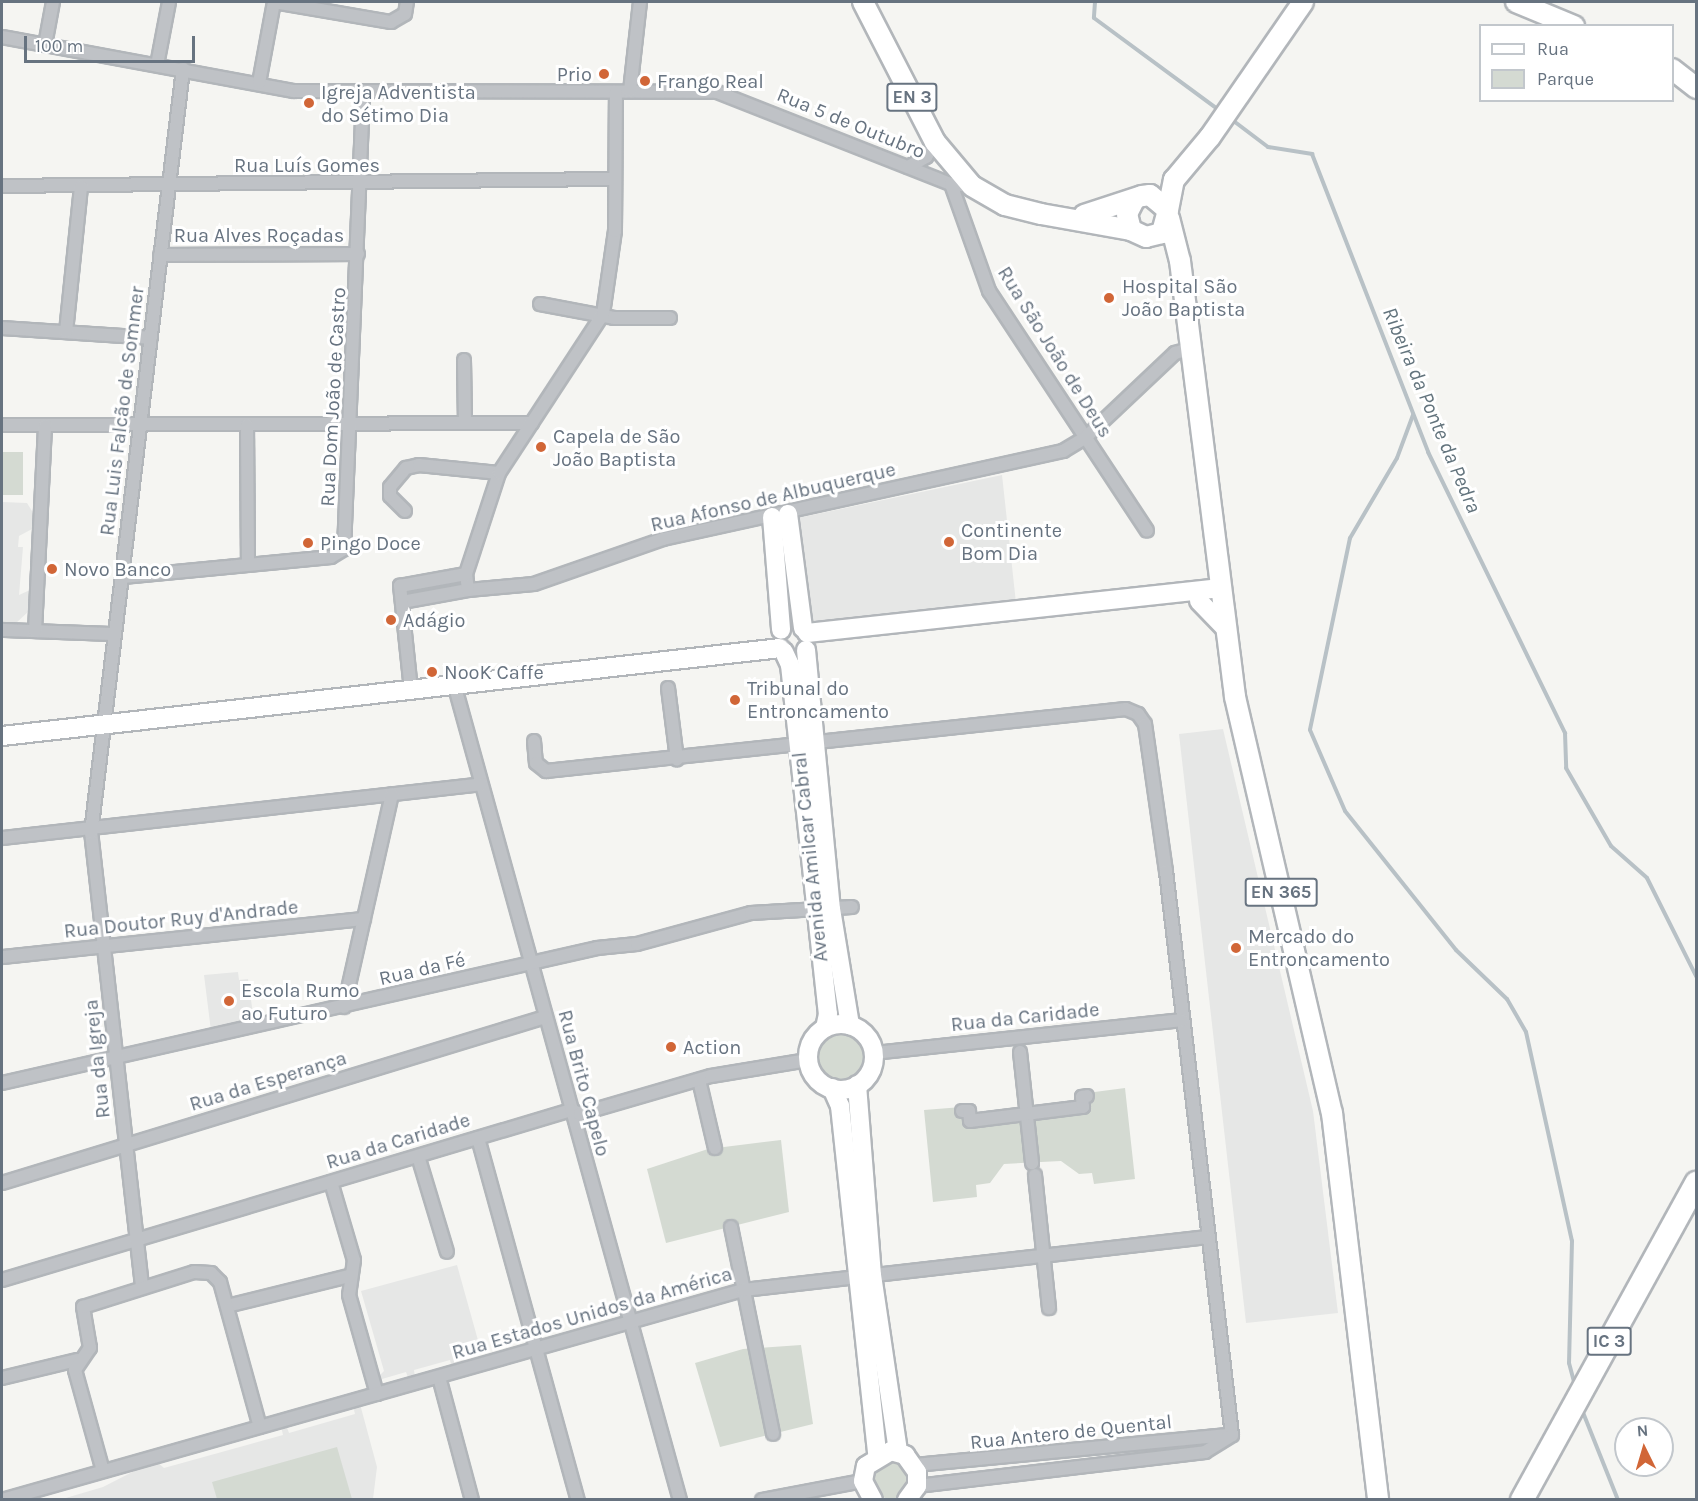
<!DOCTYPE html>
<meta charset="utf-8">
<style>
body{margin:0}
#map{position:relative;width:1698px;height:1501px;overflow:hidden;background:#f5f5f2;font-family:Karla,sans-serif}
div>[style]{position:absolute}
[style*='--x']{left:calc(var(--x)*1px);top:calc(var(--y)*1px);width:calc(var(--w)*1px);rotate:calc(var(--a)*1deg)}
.built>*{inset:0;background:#e6e7e6}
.green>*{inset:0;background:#d4dad2;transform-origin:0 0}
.round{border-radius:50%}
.stream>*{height:4px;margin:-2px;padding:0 2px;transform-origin:2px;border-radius:2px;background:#b8c1c6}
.roads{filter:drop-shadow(2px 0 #b2b6ba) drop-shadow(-2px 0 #b2b6ba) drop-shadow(0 2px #b2b6ba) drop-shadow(0 -2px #b2b6ba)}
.street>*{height:12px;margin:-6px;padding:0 6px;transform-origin:6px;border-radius:6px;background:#bfc2c6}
.secondary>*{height:18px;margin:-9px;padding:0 9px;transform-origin:9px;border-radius:9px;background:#fff}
.secondary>.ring{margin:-9px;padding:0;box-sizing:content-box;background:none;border:18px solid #fff;border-radius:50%}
.primary>*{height:20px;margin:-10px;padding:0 10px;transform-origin:10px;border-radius:10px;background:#fff}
.highway>*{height:22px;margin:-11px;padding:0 11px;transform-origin:11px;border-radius:11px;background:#fff}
.dots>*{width:16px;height:16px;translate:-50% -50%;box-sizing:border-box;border:3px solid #fff;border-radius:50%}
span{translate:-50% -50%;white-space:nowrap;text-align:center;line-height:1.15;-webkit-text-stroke:6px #fff;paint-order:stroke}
.shield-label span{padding:2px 4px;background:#fff;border:2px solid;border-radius:4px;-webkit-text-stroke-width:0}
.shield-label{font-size:18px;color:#677380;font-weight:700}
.poi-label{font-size:20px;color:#677380}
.right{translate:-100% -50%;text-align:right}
.left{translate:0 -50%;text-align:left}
.street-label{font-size:20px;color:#677380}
.water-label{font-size:21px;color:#63747d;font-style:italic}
.frame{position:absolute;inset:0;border:3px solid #677380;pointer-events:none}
.legend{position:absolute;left:1479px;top:24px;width:195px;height:78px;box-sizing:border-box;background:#fff;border:2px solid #c2c7cc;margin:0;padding:8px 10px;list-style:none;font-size:18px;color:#677380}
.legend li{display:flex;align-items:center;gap:12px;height:30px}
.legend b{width:30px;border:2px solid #c2c7cc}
.north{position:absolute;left:1614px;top:1417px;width:60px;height:60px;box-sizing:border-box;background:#fff;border:2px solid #c2c7cc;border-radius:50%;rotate:355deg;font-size:16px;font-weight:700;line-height:24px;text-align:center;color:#677380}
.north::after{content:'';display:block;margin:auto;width:21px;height:27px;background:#d16637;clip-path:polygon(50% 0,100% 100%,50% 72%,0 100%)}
.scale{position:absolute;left:24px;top:36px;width:171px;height:27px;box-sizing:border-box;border:3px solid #677380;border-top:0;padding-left:8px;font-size:18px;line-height:21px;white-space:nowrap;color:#677380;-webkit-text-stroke:4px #fff;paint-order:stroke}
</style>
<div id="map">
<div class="built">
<i style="clip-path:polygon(1002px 475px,1016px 603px,808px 623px,798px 518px)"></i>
<i style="clip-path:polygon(2px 502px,27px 503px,32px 511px,32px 529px,19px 536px,18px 547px,23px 547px,19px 595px,30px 590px,29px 611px,15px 624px,2px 623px)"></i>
<i style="clip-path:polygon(1223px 729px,1313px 1111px,1338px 1313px,1246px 1323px,1179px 734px)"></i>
<i style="clip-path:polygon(238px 972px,239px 980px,248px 979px,254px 1021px,211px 1031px,204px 975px)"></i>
<i style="clip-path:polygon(457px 1265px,481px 1351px,463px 1356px,465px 1364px,452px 1368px,450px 1360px,414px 1370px,415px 1378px,409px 1380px,406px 1372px,382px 1379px,381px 1387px,377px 1378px,384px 1371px,361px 1291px)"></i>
<i style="clip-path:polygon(360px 1404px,377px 1467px,373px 1499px,59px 1500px,103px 1487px,148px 1464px,156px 1461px,164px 1468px,283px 1435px,281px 1426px,286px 1425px,289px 1433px,355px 1414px,353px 1406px)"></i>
</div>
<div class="green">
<i style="left:2px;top:452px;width:21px;height:43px"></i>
<i class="round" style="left:818px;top:1034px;width:48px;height:48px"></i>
<i style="clip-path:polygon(1125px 1088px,1135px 1179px,1094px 1184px,1092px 1173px,1079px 1174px,1061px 1161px,1004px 1164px,990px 1183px,976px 1185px,977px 1197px,933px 1202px,924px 1110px,962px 1107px,969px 1128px,1085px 1114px,1087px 1093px)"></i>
<i style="clip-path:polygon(781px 1140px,789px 1212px,666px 1243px,647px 1169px,708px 1149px)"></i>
<i style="clip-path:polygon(801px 1345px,813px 1424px,720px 1447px,695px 1363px,743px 1349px)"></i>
<i style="clip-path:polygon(337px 1447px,352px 1499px,217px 1499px,212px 1482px)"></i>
<i class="round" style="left:872px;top:1461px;width:38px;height:38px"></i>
</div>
<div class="stream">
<i style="--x:1095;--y:2;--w:16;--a:94"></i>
<i style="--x:1094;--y:18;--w:157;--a:36.4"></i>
<i style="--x:1231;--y:119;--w:46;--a:37.1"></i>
<i style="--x:1268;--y:147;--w:45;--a:9"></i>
<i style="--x:1312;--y:154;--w:320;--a:68.7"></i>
<i style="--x:1428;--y:452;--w:313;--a:64"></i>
<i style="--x:1565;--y:733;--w:35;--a:88"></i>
<i style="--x:1566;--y:768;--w:90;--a:60"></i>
<i style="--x:1611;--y:846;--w:48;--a:41.6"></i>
<i style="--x:1647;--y:878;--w:110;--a:63.4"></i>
<i style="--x:1413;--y:415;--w:46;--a:110.4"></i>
<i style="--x:1397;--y:458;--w:93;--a:120.4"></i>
<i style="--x:1350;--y:538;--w:196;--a:101.8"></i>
<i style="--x:1310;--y:730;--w:88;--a:66.6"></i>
<i style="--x:1345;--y:811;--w:178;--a:51.4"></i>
<i style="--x:1456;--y:950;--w:71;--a:43.9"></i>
<i style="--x:1507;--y:999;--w:38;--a:60"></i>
<i style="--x:1526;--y:1032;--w:214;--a:77.6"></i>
<i style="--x:1572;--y:1241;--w:122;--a:91.4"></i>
<i style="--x:1569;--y:1363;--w:24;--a:75"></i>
<i style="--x:1582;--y:1410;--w:97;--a:68.2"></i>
</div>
<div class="roads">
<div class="street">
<i style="--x:274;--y:2;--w:119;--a:9.7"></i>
<i style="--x:391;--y:22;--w:16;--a:-30"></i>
<i style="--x:405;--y:14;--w:12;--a:-81"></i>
<i style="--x:2;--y:37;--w:297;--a:10.5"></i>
<i style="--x:294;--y:91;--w:423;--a:0.1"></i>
<i style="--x:717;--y:92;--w:251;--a:21.5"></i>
<i style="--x:951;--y:184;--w:21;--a:5"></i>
<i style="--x:45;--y:45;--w:44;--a:-79.5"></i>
<i style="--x:157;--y:65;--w:64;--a:-79.2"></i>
<i style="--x:259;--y:83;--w:82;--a:-79.5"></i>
<i style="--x:630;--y:91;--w:90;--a:-83.6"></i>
<i style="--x:908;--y:167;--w:21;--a:-29"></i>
<i style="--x:926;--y:157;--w:17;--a:-59"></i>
<i style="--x:951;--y:184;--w:114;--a:70.4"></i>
<i style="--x:989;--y:291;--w:287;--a:56.6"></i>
<i style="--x:2;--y:186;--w:611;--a:-0.66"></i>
<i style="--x:160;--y:255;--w:198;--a:-0.3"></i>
<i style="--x:540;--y:304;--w:75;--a:10.7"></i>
<i style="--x:614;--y:318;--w:56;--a:0"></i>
<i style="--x:2;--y:328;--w:149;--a:3.8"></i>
<i style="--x:66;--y:332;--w:146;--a:-84.1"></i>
<i style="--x:464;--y:360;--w:63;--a:89.1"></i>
<i style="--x:2;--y:425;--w:530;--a:-0.22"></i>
<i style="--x:247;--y:425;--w:139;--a:89.6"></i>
<i style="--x:405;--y:511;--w:21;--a:-135"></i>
<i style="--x:390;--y:496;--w:9;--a:-90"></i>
<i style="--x:390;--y:487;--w:25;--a:-50"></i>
<i style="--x:406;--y:468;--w:13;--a:-13"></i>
<i style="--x:419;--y:465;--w:80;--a:5.7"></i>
<i style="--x:123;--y:577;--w:209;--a:-5.5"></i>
<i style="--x:331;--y:557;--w:15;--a:-32"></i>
<i style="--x:344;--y:549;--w:457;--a:-87.6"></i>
<i style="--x:468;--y:590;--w:66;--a:-5.2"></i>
<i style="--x:534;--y:584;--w:137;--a:-19.2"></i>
<i style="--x:663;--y:539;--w:410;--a:-12.4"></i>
<i style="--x:1063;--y:451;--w:26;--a:-31"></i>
<i style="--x:1085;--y:438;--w:124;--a:-43.4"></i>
<i style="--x:1175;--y:353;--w:15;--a:-16"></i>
<i style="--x:402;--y:602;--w:67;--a:-10.3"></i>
<i style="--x:468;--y:590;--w:16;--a:-97"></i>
<i style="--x:466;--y:574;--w:106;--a:-71.9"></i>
<i style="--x:499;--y:473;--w:190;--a:-56.8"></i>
<i style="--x:603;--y:314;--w:84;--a:-81.8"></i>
<i style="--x:615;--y:231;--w:139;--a:-89.6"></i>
<i style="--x:2;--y:630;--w:110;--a:2.1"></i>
<i style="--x:35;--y:631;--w:206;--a:-87.2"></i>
<i style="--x:453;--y:680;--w:851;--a:74.53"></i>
<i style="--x:668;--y:688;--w:72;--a:82.8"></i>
<i style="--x:411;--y:690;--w:105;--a:-96"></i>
<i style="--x:400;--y:586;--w:67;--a:-10.3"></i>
<i style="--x:534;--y:741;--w:22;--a:85"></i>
<i style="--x:536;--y:763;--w:13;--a:39"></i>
<i style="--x:546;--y:771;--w:583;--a:-6.1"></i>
<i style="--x:1126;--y:709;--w:13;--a:23"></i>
<i style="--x:1138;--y:714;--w:12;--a:55"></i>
<i style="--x:1145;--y:724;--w:148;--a:81.9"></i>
<i style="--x:1166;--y:871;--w:568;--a:83.33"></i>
<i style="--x:2;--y:838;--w:482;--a:-6.4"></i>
<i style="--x:2;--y:957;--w:364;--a:-6"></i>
<i style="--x:344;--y:1007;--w:218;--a:-77.3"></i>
<i style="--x:1020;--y:1052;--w:112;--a:83.8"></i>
<i style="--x:874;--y:1053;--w:309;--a:-6.1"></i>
<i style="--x:699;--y:1080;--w:70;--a:76.8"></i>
<i style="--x:2;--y:1083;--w:610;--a:-12.78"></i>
<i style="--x:597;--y:948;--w:40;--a:-5.7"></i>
<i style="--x:637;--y:944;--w:118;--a:-15.2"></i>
<i style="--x:751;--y:913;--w:101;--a:-3.4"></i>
<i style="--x:962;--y:1111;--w:7;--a:0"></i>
<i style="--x:969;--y:1111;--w:10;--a:84"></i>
<i style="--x:970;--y:1121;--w:114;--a:-7.1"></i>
<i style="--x:1083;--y:1107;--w:10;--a:-96"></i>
<i style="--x:1082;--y:1097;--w:5;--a:-11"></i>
<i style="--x:478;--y:1138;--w:376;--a:74.6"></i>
<i style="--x:418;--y:1156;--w:100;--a:73.2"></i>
<i style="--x:1035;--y:1175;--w:134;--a:84"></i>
<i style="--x:331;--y:1182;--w:81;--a:73.6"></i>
<i style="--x:354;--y:1260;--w:35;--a:98"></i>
<i style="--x:349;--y:1295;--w:103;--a:74.2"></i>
<i style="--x:2;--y:1183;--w:568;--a:-17"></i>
<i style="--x:731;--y:1227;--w:211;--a:78.5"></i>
<i style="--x:2;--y:1280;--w:594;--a:-16.63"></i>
<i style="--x:571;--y:1110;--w:10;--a:24"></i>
<i style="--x:580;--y:1114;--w:136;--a:-16.2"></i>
<i style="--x:711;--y:1076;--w:98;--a:-9.4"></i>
<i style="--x:142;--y:1286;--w:456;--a:-96.4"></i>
<i style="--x:91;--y:833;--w:770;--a:-83.13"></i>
<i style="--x:227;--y:1306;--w:126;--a:-13.8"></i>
<i style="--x:439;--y:1377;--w:127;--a:75"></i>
<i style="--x:2;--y:1378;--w:77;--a:-13.5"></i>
<i style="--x:915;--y:1465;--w:314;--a:-5.5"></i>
<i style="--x:103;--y:1471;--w:105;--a:-105.5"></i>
<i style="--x:75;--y:1370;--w:27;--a:-56"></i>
<i style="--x:90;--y:1348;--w:42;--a:-99.7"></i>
<i style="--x:83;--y:1307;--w:116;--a:-17.5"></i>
<i style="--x:194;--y:1272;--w:17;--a:3"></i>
<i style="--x:211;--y:1273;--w:13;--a:45"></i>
<i style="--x:220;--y:1282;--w:150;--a:74.6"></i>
<i style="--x:917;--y:1486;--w:290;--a:-6.7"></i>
<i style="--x:1205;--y:1452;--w:32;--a:-32"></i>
<i style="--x:2;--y:1500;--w:770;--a:-15.82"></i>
<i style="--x:743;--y:1290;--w:466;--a:-6.5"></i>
<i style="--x:762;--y:1500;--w:103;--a:-10.7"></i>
</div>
<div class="secondary">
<i style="--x:788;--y:514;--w:115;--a:82.5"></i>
<i style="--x:772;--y:517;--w:113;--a:85.4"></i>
<i style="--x:1199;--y:601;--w:40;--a:46"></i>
<i style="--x:807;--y:633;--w:416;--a:-6.2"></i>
<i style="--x:806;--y:650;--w:260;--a:84.5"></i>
<i style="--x:831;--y:909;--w:118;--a:80.7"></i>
<i style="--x:784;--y:652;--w:14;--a:65"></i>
<i style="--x:790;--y:665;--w:351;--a:83.8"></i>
<i style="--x:828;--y:1014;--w:14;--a:102"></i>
<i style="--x:2;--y:736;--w:783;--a:-6.45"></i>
<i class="ring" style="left:808px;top:1024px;width:48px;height:48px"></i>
<i style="--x:857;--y:1085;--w:191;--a:85.5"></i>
<i style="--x:872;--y:1275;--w:179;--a:81.6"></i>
<i style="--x:832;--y:1088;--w:20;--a:66"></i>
<i style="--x:840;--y:1106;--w:350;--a:83.9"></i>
<i style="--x:873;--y:1500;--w:21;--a:-118"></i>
<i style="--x:863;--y:1481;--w:15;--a:-79"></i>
<i style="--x:866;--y:1466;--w:29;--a:-31"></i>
<i style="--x:891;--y:1451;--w:15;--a:16"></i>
<i style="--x:905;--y:1455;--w:21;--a:55"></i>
<i style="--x:917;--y:1472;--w:14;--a:90"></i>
<i style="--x:917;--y:1486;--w:17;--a:126"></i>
</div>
<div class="primary">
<i style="--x:863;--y:2;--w:157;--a:62.8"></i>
<i style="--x:935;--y:142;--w:57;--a:49.9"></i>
<i style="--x:972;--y:186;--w:38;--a:30"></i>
<i style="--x:1005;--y:205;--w:37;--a:14"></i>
<i style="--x:1041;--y:214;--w:91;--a:10.1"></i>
<i style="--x:1516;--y:2;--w:63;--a:22.5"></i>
<i style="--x:1672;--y:69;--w:31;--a:38"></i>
<i style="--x:1168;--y:210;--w:31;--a:-79"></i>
<i style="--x:1174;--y:180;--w:56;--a:-50.1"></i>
<i style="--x:1210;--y:137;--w:164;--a:-55.4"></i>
<i style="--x:1084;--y:215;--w:61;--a:-18.1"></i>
<i style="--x:1142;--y:196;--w:8;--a:-7"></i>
<i style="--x:1150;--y:195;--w:23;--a:40"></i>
<i style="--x:1168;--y:210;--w:24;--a:105"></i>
<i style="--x:1162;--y:233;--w:16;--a:166"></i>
<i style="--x:1146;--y:237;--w:17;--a:-155"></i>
<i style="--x:1131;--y:230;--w:16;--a:-104"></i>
<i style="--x:1127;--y:214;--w:16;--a:-63"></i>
<i style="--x:1169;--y:218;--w:44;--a:75.7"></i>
<i style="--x:1180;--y:261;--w:439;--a:82.8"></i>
<i style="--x:1235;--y:697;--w:427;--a:76.9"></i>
<i style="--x:1332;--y:1113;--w:390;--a:83.2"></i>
</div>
<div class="highway">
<i style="--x:1522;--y:1500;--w:362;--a:-61.2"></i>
</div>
</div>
<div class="dots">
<i style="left:604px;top:74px;background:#d16637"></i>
<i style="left:645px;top:81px;background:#d16637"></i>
<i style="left:309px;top:103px;background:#d16637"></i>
<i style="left:1109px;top:298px;background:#d16637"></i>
<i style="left:541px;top:447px;background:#d16637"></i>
<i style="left:949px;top:542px;background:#d16637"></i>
<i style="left:308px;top:543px;background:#d16637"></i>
<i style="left:52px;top:569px;background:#d16637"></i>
<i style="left:391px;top:620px;background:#d16637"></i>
<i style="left:432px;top:672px;background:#d16637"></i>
<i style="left:735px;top:700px;background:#d16637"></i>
<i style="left:1236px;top:948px;background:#d16637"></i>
<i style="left:229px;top:1001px;background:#d16637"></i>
<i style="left:671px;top:1047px;background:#d16637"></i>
</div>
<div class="shield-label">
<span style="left:912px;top:97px">EN 3</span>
<span style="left:1281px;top:892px">EN 365</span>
<span style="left:1609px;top:1341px">IC 3</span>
</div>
<div class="poi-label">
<span class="right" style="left:592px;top:74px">Prio</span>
<span class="left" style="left:657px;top:81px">Frango Real</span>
<span class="left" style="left:321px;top:104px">Igreja Adventista<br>do Sétimo Dia</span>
<span class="left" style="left:1122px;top:298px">Hospital São<br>João Baptista</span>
<span class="left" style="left:553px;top:448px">Capela de São<br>João Baptista</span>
<span class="left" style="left:961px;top:542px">Continente<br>Bom Dia</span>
<span class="left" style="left:320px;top:543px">Pingo Doce</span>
<span class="left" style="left:64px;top:569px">Novo Banco</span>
<span class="left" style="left:403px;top:620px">Adágio</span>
<span class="left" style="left:444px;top:672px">NooK Caffe</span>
<span class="left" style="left:747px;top:700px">Tribunal do<br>Entroncamento</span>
<span class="left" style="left:1248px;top:948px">Mercado do<br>Entroncamento</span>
<span class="left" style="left:241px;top:1002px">Escola Rumo<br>ao Futuro</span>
<span class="left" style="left:683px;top:1047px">Action</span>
</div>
<div class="street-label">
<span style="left:851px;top:123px;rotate:22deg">Rua 5 de Outubro</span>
<span style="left:307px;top:165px">Rua Luís Gomes</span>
<span style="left:259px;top:235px">Rua Alves Roçadas</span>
<span style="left:1055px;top:352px;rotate:58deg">Rua São João de Deus</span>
<span style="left:333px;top:397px;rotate:-87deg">Rua Dom João de Castro</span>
<span style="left:122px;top:411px;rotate:-83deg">Rua Luis Falcão de Sommer</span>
<span style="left:773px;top:497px;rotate:-13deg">Rua Afonso de Albuquerque</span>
<span style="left:810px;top:857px;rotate:-96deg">Avenida Amilcar Cabral</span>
<span style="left:181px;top:919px;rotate:-6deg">Rua Doutor Ruy d'Andrade</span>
<span style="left:422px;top:969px;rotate:-13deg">Rua da Fé</span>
<span style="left:1025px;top:1017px;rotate:-6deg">Rua da Caridade</span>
<span style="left:97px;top:1059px;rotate:-96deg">Rua da Igreja</span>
<span style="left:268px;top:1081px;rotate:-17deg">Rua da Esperança</span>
<span style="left:584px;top:1083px;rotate:75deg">Rua Brito Capelo</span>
<span style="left:398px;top:1141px;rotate:-17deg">Rua da Caridade</span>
<span style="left:592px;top:1313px;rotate:-16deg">Rua Estados Unidos da América</span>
<span style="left:1071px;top:1432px;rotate:-6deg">Rua Antero de Quental</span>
</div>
<div class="water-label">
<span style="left:1432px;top:410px;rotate:67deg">Ribeira da Ponte da Pedra</span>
</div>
<div class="frame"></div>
<ul class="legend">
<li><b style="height:8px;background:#fff"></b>Rua</li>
<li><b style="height:16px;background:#d4dad2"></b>Parque</li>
</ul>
<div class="north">N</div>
<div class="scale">100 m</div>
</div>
